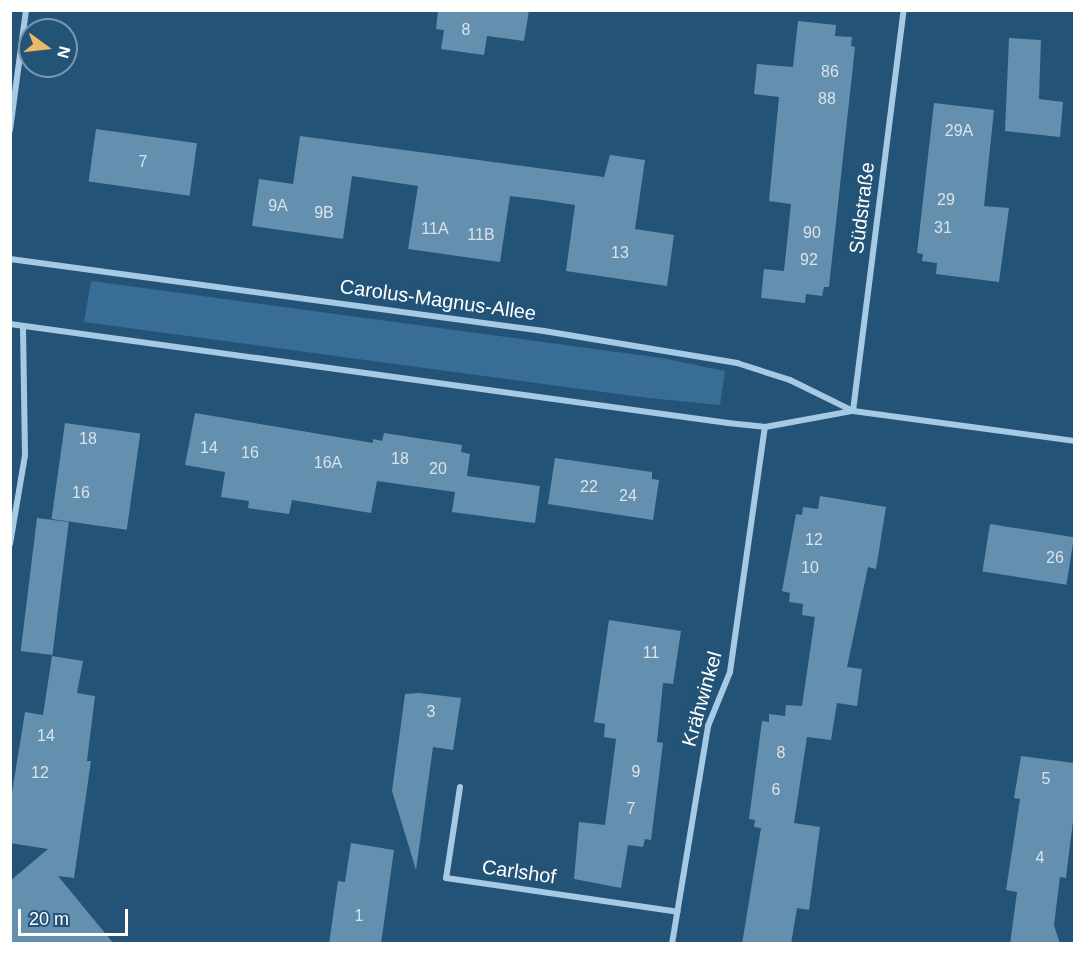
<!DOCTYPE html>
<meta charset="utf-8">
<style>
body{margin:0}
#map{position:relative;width:1085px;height:954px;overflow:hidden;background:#245378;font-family:Helvetica,sans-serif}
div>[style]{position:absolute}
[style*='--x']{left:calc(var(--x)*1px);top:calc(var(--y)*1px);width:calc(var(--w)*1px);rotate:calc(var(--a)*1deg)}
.green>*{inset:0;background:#386d96}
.building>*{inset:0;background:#658fae;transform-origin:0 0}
.street>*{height:6px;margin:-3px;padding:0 3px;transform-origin:3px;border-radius:3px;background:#a6c9e4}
span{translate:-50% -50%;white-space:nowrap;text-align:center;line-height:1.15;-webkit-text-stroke:4.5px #245378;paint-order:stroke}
.number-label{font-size:16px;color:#d8e3eb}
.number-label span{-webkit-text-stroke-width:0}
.street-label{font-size:20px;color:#fff}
.frame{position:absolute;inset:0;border:12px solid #fff;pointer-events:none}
.north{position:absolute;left:18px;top:18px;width:60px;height:60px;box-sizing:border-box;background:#245378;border:2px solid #7c98ae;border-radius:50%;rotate:105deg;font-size:16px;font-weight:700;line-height:24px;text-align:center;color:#fff}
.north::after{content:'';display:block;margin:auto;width:21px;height:27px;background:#edb86a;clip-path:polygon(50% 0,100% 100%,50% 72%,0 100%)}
.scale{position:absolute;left:18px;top:909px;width:110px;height:27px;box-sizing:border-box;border:3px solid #fff;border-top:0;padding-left:8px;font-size:18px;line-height:21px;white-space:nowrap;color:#fff;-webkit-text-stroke:4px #245378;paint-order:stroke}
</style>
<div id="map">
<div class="green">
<i style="clip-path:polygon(91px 281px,662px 358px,725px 371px,720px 405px,648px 398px,84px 322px)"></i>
</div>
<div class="building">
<i style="clip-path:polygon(438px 10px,529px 10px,524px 41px,487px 36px,484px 55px,441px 49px,444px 30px,436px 29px)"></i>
<i style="clip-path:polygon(798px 21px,836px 25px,835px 36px,852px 37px,851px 46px,855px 47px,829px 287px,824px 287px,822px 296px,806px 294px,805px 303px,761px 298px,764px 269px,784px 271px,791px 204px,769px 201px,779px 97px,754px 94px,757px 64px,793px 67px)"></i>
<i style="clip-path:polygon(1009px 38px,1041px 40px,1039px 99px,1063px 102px,1060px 137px,1005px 131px)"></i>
<i style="clip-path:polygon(934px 103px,994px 110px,984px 206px,1009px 208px,999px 282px,936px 274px,937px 263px,922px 261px,923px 254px,917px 253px)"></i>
<i style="left:96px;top:129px;width:102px;height:53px;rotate:8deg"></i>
<i style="clip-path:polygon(300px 136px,604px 177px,610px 155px,645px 160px,635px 229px,674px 235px,667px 286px,566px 271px,575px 205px,543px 200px,510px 196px,500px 262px,408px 249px,418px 186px,352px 176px,343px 239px,252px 226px,259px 179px,293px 184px)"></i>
<i style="clip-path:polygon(195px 413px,373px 443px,373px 439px,382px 441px,384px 433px,462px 445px,461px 452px,470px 454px,467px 476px,540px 486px,535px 523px,452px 512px,455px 492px,377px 481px,371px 513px,292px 500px,289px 514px,248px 508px,249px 501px,221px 497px,225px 472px,185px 465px)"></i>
<i style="left:65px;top:423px;width:76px;height:97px;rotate:8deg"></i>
<i style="clip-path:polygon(555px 458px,652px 472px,652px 479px,659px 480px,653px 520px,548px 504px)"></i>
<i style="clip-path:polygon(820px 496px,886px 507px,876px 569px,868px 567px,847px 667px,862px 669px,857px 706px,837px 703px,831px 740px,807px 737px,794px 823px,820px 827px,809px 910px,797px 908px,791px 944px,742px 944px,761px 828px,754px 827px,755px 820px,749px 819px,762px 721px,769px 722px,769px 714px,785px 716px,786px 705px,802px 706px,815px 617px,802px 615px,803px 604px,789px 602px,790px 593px,782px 591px,796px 514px,802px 515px,803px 507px,818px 509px)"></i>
<i style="left:37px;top:518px;width:32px;height:134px;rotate:7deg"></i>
<i style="left:990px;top:524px;width:85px;height:48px;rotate:9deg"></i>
<i style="clip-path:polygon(609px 620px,681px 631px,673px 684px,663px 683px,657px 742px,663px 743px,651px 840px,645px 839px,643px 847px,628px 845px,621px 888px,574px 879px,579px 822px,605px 825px,616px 739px,604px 737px,605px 724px,594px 722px)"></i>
<i style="clip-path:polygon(52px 656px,83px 661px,77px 693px,95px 696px,87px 761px,91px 761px,74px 878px,58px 876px,114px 944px,10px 944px,10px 881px,48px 849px,10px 843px,10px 805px,25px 712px,43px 715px)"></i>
<i style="clip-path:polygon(419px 693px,461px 698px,453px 750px,433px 747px,416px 870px,392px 791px,405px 694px)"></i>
<i style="clip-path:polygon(1021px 756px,1074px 763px,1074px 813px,1066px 878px,1060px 877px,1054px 925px,1060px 944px,1010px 944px,1017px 892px,1006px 890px,1020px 799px,1014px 798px)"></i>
<i style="clip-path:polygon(351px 843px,394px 850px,381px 944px,329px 944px,338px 881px,345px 882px)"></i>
</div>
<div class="street">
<i style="--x:10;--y:130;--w:121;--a:-82.4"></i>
<i style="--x:10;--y:259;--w:539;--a:7.68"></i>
<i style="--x:544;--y:331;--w:196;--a:9.4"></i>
<i style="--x:737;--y:363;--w:56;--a:17.8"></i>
<i style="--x:790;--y:380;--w:70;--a:26.2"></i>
<i style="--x:853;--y:411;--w:223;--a:7.7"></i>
<i style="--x:10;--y:324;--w:725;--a:7.85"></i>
<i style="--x:728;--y:423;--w:37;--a:6"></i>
<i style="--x:765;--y:427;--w:88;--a:-10.4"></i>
<i style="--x:853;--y:411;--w:404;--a:-82.8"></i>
<i style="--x:10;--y:544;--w:90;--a:-80.4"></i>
<i style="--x:25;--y:455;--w:129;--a:-90.9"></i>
<i style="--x:460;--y:787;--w:92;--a:98.7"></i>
<i style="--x:446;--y:878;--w:234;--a:8.3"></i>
<i style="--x:672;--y:944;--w:221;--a:-80.6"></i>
<i style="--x:708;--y:726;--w:58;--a:-67.8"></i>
<i style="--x:730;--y:672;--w:247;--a:-81.9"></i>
</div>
<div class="number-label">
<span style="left:466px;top:30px">8</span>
<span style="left:830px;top:72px">86</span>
<span style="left:827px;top:99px">88</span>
<span style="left:959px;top:131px">29A</span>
<span style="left:143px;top:162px">7</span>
<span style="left:946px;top:200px">29</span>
<span style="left:278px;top:206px">9A</span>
<span style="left:324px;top:213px">9B</span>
<span style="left:943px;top:228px">31</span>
<span style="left:435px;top:229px">11A</span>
<span style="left:812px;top:233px">90</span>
<span style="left:481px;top:235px">11B</span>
<span style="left:620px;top:253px">13</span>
<span style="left:809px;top:260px">92</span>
<span style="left:88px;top:439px">18</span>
<span style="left:209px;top:448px">14</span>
<span style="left:250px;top:453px">16</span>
<span style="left:400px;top:459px">18</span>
<span style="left:328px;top:463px">16A</span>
<span style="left:438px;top:469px">20</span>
<span style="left:589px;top:487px">22</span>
<span style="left:81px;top:493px">16</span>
<span style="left:628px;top:496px">24</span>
<span style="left:814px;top:540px">12</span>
<span style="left:1055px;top:558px">26</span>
<span style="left:810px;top:568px">10</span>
<span style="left:651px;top:653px">11</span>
<span style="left:431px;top:712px">3</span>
<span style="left:46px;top:736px">14</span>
<span style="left:781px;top:753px">8</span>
<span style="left:636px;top:772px">9</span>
<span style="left:40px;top:773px">12</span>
<span style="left:1046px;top:779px">5</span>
<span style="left:776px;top:790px">6</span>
<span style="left:631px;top:809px">7</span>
<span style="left:1040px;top:858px">4</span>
<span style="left:359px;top:916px">1</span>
</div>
<div class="street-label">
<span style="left:862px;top:208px;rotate:-83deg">Südstraße</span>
<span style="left:438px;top:300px;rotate:8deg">Carolus-Magnus-Allee</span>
<span style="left:702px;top:699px;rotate:-74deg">Krähwinkel</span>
<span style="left:519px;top:872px;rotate:8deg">Carlshof</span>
</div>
<div class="frame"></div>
<div class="north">N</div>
<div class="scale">20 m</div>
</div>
